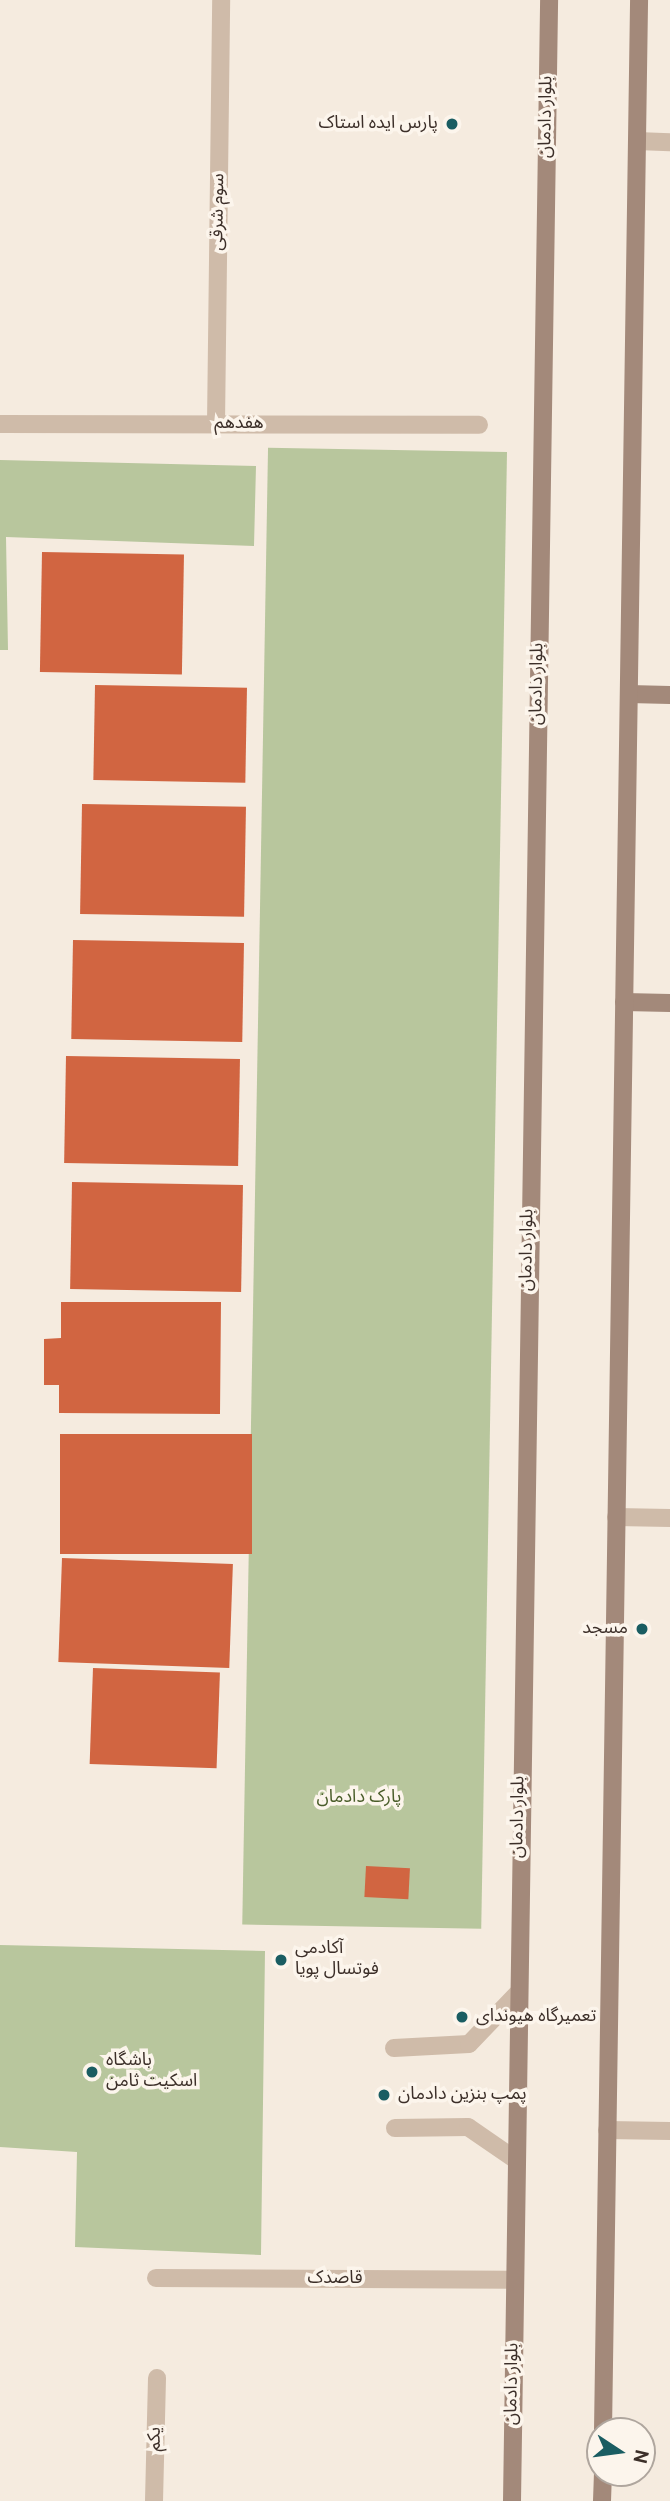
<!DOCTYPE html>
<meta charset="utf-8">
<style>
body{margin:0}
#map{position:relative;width:670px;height:2501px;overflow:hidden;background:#f5ebdf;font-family:Overpass,"Noto Sans Arabic",sans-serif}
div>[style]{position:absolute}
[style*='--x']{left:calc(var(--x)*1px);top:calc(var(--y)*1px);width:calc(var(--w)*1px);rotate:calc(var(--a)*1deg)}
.green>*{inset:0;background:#b8c69d;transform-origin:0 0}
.building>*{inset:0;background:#d16541;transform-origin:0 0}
.lane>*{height:18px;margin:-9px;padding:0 9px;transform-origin:9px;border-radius:9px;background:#cfbba9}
.street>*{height:18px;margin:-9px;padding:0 9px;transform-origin:9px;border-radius:9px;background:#cfbba9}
.secondary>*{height:18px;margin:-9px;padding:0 9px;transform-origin:9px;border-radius:9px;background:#a3897a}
.dots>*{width:19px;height:19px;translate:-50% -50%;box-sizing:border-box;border:4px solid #fcf5ec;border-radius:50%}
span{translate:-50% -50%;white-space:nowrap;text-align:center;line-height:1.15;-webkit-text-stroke:7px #fcf5ec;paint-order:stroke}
.street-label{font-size:18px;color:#3c2f29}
.poi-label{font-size:18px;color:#3c2f29}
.right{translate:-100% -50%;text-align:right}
.left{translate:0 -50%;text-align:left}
.park-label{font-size:18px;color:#4a5d2a}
.north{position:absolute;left:586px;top:2417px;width:70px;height:70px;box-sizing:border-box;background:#fcf5ec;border:2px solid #afa69e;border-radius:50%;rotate:103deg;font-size:19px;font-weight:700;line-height:28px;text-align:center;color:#3c2f29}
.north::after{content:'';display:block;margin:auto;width:24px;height:32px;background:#1a5d62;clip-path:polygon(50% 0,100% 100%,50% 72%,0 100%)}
</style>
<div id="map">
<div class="green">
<i style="left:507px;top:452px;width:1477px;height:239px;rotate:91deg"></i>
<i style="clip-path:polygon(0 460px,256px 466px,254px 546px,6px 537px,8px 650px,0 650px)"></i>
<i style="clip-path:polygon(0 1945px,265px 1951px,261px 2255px,75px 2247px,77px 2152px,0 2147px)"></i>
</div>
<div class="building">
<i style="left:42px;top:552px;width:142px;height:120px;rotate:1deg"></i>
<i style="left:95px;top:685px;width:152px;height:95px;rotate:1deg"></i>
<i style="left:82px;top:804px;width:164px;height:110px;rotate:1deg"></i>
<i style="left:73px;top:940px;width:171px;height:99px;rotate:1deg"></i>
<i style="left:66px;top:1056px;width:174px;height:107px;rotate:1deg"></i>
<i style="left:72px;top:1182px;width:171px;height:107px;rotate:1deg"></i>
<i style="clip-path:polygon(61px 1302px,221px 1302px,220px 1414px,59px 1413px,59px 1385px,44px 1385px,44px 1339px,61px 1338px)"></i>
<i style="left:252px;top:1434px;width:120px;height:192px;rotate:90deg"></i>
<i style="left:62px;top:1558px;width:171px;height:104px;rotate:2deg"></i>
<i style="left:93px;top:1668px;width:127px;height:96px;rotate:2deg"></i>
<i style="left:366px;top:1866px;width:44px;height:31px;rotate:3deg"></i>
</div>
<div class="lane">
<i style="--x:394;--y:2048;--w:75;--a:-3.1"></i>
<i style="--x:469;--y:2044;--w:69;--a:-46.2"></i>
<i style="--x:395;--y:2128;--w:73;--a:-0.8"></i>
<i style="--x:468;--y:2127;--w:58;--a:34.5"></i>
<i style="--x:156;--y:2278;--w:358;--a:0.3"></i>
</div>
<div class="street">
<i style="--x:637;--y:141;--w:33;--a:2"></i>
<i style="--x:0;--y:424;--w:479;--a:0.1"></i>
<i style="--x:216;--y:424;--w:424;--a:-89.3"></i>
<i style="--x:616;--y:1517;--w:54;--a:1.1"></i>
<i style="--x:607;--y:2130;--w:63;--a:0.9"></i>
<i style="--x:154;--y:2501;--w:123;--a:-88.6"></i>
</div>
<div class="secondary">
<i style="--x:629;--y:694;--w:41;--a:1.4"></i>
<i style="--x:624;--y:1002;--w:46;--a:1.2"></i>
<i style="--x:603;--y:2431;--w:2431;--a:-89.15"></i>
<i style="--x:512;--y:2501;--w:2501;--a:-89.15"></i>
<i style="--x:602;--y:2501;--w:28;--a:-88"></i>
</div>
<div class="dots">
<i style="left:452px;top:124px;background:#1a5d62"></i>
<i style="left:642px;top:1629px;background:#1a5d62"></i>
<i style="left:281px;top:1960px;background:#1a5d62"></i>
<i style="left:462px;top:2017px;background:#1a5d62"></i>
<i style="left:92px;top:2072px;background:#1a5d62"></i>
<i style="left:384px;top:2095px;background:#1a5d62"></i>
</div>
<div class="street-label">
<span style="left:547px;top:117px;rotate:-89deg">بلوار دادمان</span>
<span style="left:219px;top:212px;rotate:-89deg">سوم شرقی</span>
<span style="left:239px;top:424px">هفدهم</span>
<span style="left:538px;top:684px;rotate:-89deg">بلوار دادمان</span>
<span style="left:528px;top:1250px;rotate:-89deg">بلوار دادمان</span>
<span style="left:519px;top:1817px;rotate:-89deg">بلوار دادمان</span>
<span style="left:335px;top:2279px">قاصدک</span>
<span style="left:513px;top:2384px;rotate:-89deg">بلوار دادمان</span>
<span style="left:156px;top:2439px;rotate:-89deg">یکم</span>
</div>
<div class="poi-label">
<span class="right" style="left:438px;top:124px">پارس ایده استاک</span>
<span class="right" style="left:628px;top:1629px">مسجد</span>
<span class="left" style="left:295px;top:1960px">آکادمی<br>فوتسال پویا</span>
<span class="left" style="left:476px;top:2017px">تعمیرگاه هیوندای</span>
<span class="left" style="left:106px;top:2072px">باشگاه<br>اسکیت ثامن</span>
<span class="left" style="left:398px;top:2095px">پمپ بنزین دادمان</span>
</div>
<div class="park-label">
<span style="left:359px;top:1798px">پارک دادمان</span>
</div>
<div class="north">N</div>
</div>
